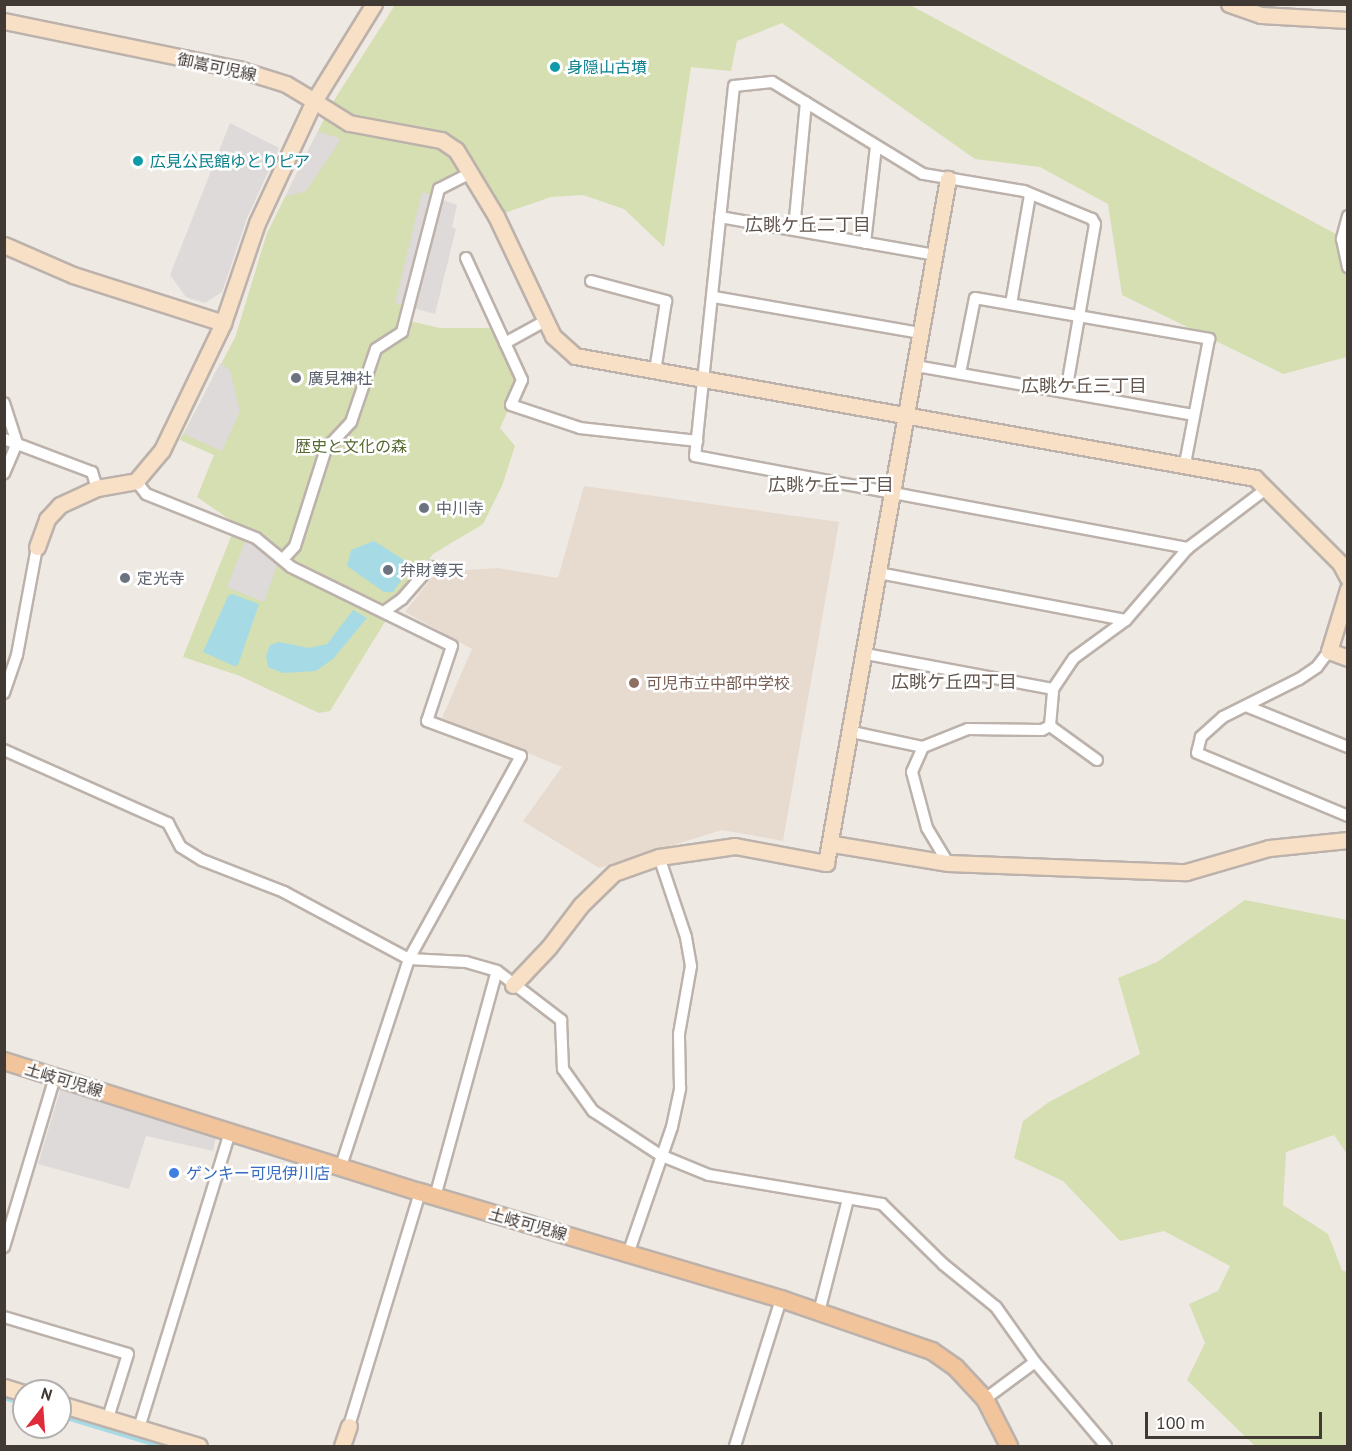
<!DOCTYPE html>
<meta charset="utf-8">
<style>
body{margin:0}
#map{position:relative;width:1352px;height:1451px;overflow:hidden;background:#efe9e4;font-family:"PT Sans","Noto Sans JP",sans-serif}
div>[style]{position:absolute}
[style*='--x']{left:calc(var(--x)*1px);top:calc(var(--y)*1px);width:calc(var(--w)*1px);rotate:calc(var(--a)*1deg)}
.education>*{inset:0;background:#e7dbcf}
.green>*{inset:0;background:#d5dfb1}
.parking>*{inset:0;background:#dddad9}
.water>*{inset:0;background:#a6dbe6}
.stream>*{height:4px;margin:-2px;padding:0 2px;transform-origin:2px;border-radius:2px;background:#a6dbe6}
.roads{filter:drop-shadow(2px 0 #bcb2ab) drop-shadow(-2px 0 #bcb2ab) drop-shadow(0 2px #bcb2ab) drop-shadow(0 -2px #bcb2ab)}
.street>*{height:10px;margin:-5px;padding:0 5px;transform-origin:5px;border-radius:5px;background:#fff}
.secondary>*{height:15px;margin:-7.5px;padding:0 7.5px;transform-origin:7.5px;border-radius:7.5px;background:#f7e0c6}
.primary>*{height:16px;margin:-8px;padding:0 8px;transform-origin:8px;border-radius:8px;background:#f1c49b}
.dots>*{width:16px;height:16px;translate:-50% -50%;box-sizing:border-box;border:3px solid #fff;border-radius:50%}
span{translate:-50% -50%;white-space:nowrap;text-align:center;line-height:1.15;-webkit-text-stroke:5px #fff;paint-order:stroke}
.street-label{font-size:16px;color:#413934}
.culture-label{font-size:16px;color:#0d838f}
.left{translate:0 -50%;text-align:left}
.worship-label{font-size:16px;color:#5b616d}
.park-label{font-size:16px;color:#546a30}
.education-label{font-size:16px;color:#785e54}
.shop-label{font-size:16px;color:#366cbe}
.neighbourhood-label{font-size:18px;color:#62554d}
.frame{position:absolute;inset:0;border:6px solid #413934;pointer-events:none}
.north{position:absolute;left:12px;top:1379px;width:60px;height:60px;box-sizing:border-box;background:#fff;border:2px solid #b3b0ae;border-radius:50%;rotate:17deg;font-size:16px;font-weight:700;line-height:24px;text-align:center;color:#413934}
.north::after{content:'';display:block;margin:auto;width:21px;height:27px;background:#df2b3a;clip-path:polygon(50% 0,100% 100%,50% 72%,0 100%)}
.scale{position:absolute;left:1145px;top:1412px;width:177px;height:27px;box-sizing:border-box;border:3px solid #413934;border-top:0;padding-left:8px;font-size:18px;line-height:21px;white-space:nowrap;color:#413934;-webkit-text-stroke:4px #fff;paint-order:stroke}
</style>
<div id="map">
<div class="education">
<i style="clip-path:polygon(584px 486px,839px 522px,783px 841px,722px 830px,599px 868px,523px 821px,562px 767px,442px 718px,472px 649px,405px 612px,436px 572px,498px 568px,558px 578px)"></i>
</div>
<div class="green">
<i style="clip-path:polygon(395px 5px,910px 5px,1347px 240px,1347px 357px,1283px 374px,1122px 295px,1108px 204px,1040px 167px,975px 159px,782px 23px,737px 41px,731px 71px,691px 67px,664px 247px,624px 209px,583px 195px,551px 197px,496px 216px,472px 172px,438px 189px,405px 320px,440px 328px,498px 328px,522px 380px,500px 428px,515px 446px,502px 486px,483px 524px,433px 554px,404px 591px,330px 711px,319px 713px,240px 676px,183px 657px,236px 524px,197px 497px,214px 455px,180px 440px,235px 338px,267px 233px,331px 105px)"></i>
<i style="clip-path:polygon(1245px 900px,1347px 920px,1347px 1154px,1334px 1135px,1286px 1152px,1283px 1205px,1328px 1234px,1342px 1270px,1347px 1272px,1347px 1446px,1255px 1446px,1187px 1380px,1205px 1343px,1189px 1304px,1218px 1291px,1230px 1266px,1164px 1231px,1120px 1241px,1063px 1181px,1014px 1158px,1023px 1121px,1049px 1102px,1140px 1054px,1118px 978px,1157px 962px)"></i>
</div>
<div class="parking">
<i style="clip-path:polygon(230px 123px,279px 148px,247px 218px,222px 292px,205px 303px,186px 297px,170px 275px)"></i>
<i style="clip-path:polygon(318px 131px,341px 139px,306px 191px,285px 197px)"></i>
<i style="clip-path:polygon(422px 192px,457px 205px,452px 227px,456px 229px,435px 314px,395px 303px)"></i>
<i style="clip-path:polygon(220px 363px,230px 370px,240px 411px,222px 451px,184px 434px)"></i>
<i style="clip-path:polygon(246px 540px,277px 565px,264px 602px,227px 587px)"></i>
<i style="clip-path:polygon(61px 1087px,216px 1136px,213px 1151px,146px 1136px,129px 1189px,38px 1164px)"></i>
</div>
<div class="water">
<i style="clip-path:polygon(374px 541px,412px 565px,393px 592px,384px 592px,347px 566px,351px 550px)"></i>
<i style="clip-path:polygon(232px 594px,259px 604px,238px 665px,234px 666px,203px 652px,228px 596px)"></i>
<i style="clip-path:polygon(353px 610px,367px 618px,333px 659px,316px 671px,283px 673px,268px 667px,266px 656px,270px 645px,279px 642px,309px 648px,327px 644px)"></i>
</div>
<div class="stream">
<i style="--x:4;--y:1398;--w:21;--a:17"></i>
<i style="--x:60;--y:1416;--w:103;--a:16.9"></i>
</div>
<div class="roads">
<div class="street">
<i style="--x:1348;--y:216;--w:24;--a:105"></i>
<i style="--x:1342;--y:239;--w:29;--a:78"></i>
<i style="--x:720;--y:217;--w:218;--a:10"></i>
<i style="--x:794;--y:229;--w:127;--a:-84.6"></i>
<i style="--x:865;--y:243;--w:97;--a:-83.5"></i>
<i style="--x:466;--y:258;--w:134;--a:65.3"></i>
<i style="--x:522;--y:380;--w:27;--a:114"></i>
<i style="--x:511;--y:405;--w:73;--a:18.4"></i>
<i style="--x:580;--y:428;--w:118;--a:6.3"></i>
<i style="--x:591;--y:281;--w:78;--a:14.9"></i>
<i style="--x:666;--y:301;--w:71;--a:98.9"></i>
<i style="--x:714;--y:297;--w:210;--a:9.9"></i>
<i style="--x:1011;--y:304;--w:111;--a:-80.1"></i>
<i style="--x:505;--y:343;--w:46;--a:-28.8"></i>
<i style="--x:916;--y:366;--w:282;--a:10"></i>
<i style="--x:960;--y:373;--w:76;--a:-78.7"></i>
<i style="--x:975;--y:298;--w:238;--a:9.9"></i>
<i style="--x:1209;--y:339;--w:127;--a:100.9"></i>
<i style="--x:1066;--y:392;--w:170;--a:-80.2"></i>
<i style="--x:1095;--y:224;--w:6;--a:-121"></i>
<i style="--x:1092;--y:219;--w:74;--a:-157.6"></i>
<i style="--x:1024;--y:191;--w:102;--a:-170.4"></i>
<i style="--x:923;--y:174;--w:177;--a:-148.6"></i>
<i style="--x:772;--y:82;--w:38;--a:174"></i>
<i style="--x:734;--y:86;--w:372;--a:96"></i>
<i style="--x:695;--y:456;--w:502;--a:10.57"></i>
<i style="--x:1188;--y:548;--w:98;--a:-37.1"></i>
<i style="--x:4;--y:403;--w:42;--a:72"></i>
<i style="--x:17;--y:443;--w:33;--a:113"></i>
<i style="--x:4;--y:439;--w:94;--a:20.6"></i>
<i style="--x:92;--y:472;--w:17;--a:73"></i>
<i style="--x:136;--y:481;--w:16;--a:52"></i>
<i style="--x:146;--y:494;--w:118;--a:21.8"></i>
<i style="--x:256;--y:538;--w:45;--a:39.6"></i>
<i style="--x:291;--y:567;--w:179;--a:26.1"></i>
<i style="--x:452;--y:646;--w:79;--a:108.4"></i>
<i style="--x:427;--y:721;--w:100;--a:20.4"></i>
<i style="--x:521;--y:756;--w:232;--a:118.9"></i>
<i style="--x:409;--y:959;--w:218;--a:108.2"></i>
<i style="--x:284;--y:558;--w:16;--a:-47"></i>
<i style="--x:295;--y:546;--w:102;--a:-72.3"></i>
<i style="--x:326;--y:449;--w:37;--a:-47"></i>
<i style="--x:351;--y:422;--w:77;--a:-71.1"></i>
<i style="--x:376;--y:349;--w:31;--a:-33"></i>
<i style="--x:402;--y:332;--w:148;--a:-75.5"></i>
<i style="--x:439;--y:189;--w:37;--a:-27"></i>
<i style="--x:879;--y:573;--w:251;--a:10.8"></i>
<i style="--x:385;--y:611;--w:21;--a:-35"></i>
<i style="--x:402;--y:599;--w:43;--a:-48.8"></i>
<i style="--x:1329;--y:651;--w:20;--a:127"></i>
<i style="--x:1317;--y:667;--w:22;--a:146"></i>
<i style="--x:1299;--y:679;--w:85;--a:153.4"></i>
<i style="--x:1223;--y:717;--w:30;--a:138"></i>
<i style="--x:1201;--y:737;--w:16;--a:104"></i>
<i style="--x:1197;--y:753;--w:164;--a:22.6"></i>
<i style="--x:866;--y:654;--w:190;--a:10.6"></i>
<i style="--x:4;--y:693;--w:40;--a:-71.1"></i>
<i style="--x:17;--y:655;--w:110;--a:-79.5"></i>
<i style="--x:1246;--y:706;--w:110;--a:21.9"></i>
<i style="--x:1050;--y:726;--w:58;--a:35.9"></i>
<i style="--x:852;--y:732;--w:73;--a:11.9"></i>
<i style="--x:923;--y:747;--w:48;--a:-21.8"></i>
<i style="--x:968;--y:729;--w:74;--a:0.8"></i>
<i style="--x:1042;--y:730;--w:9;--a:-27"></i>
<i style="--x:1050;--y:726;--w:37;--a:-85"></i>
<i style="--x:1053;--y:689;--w:37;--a:-56"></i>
<i style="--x:1074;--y:658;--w:64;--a:-36.2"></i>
<i style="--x:1126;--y:620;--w:95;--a:-49.3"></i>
<i style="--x:923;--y:747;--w:27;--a:114"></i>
<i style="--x:912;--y:772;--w:58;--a:75"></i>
<i style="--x:927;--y:828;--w:41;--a:59"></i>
<i style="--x:4;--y:750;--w:180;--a:24"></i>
<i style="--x:168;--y:823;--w:27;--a:62"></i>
<i style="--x:181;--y:847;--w:25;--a:32"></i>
<i style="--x:202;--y:860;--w:88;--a:21.3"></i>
<i style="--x:284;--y:892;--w:142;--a:28.2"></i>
<i style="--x:409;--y:959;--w:57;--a:3"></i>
<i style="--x:466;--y:962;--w:32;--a:16"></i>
<i style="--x:497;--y:971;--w:81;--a:37.4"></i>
<i style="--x:561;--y:1020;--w:49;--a:87.7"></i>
<i style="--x:563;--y:1069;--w:52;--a:54.5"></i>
<i style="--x:593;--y:1111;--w:80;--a:33.3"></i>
<i style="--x:660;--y:1155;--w:53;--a:22.2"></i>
<i style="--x:709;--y:1175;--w:175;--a:9.5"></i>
<i style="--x:882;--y:1204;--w:86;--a:44.5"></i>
<i style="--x:943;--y:1264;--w:68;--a:39.1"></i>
<i style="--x:996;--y:1307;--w:67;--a:54.7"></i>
<i style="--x:1035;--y:1362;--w:110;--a:49.8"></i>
<i style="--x:435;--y:1197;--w:234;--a:-74.7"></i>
<i style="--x:4;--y:1247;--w:177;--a:-73.3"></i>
<i style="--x:628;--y:1254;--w:134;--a:-70.9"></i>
<i style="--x:672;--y:1127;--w:40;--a:-78"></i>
<i style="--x:680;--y:1088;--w:54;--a:-91.1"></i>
<i style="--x:679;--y:1034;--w:69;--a:-80"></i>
<i style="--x:691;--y:966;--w:29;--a:-100"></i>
<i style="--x:686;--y:937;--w:84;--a:-108.6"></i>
<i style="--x:819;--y:1312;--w:117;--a:-75.6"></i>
<i style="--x:4;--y:1317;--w:129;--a:16.6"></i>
<i style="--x:128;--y:1354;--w:67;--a:107.4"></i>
<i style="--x:985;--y:1399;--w:62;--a:-36.5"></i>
<i style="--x:349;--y:1426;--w:245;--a:-73.1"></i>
<i style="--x:139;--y:1428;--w:309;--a:-72.9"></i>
<i style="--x:735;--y:1446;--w:154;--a:-72.6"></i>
</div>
<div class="secondary">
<i style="--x:1229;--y:4;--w:34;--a:19"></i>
<i style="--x:1261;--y:15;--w:87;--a:3.3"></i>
<i style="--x:4;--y:21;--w:239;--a:11.6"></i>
<i style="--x:238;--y:69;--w:50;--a:17.4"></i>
<i style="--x:286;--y:84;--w:33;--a:31"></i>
<i style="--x:314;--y:101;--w:114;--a:-58.3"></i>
<i style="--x:4;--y:245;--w:75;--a:23.5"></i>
<i style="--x:73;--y:275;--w:157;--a:17.7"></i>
<i style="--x:37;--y:547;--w:30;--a:-70"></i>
<i style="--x:47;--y:519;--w:19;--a:-47"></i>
<i style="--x:60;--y:505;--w:41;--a:-24.7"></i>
<i style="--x:97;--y:488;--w:40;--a:-10"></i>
<i style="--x:136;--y:481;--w:40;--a:-50"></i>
<i style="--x:162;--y:450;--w:141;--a:-64.3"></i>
<i style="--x:223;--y:323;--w:106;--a:-71.2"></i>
<i style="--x:257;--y:223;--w:135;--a:-65"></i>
<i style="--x:314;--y:101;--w:41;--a:32.2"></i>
<i style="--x:349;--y:123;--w:94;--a:10.5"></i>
<i style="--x:441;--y:140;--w:18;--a:34"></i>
<i style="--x:456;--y:150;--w:77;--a:58.8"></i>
<i style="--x:496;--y:216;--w:133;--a:64.6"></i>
<i style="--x:553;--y:336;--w:30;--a:42"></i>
<i style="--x:575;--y:356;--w:691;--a:10.17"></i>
<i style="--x:1255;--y:478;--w:120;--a:45"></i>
<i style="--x:1340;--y:563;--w:17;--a:62"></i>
<i style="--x:1348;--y:589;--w:65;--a:107"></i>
<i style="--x:1329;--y:651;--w:20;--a:20"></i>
<i style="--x:833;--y:844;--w:117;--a:9.4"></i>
<i style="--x:948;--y:863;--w:238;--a:2.2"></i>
<i style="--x:1186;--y:872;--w:86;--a:-16.1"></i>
<i style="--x:1269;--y:848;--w:79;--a:-5.8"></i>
<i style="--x:513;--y:985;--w:52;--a:-46.5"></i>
<i style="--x:549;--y:947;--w:53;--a:-52.7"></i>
<i style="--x:581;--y:905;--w:46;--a:-44.1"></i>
<i style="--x:614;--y:873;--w:48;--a:-19.6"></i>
<i style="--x:659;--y:857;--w:77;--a:-8.2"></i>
<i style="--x:735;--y:846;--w:93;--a:10.6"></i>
<i style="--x:826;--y:863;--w:695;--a:-79.89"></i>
<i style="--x:4;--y:1387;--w:21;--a:17"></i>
<i style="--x:60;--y:1404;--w:145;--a:16.8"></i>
<i style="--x:342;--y:1446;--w:21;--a:-71"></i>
</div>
<div class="primary">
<i style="--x:4;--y:1061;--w:436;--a:17.5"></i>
<i style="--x:420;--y:1192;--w:377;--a:16.5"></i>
<i style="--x:781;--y:1299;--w:160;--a:19"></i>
<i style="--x:932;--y:1351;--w:29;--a:35"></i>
<i style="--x:956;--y:1368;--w:42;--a:46.9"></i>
<i style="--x:985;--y:1399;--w:53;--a:62.9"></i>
</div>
</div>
<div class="dots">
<i style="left:555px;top:67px;background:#0f9aa8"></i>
<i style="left:138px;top:161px;background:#0f9aa8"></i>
<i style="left:296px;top:378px;background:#6b7280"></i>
<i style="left:424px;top:508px;background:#6b7280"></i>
<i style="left:388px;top:570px;background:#6b7280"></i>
<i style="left:125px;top:578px;background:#6b7280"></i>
<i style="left:634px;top:683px;background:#8d6e63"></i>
<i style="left:174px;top:1173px;background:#3f7fe0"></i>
</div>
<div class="street-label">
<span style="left:217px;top:67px;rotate:12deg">御嵩可児線</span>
<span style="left:64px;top:1080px;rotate:17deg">土岐可児線</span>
<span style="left:528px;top:1224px;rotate:16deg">土岐可児線</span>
</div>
<div class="culture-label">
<span class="left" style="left:567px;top:67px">身隠山古墳</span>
<span class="left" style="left:150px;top:161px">広見公民館ゆとりピア</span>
</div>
<div class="worship-label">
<span class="left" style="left:308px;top:378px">廣見神社</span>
<span class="left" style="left:436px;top:508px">中川寺</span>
<span class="left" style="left:400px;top:570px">弁財尊天</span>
<span class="left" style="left:137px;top:578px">定光寺</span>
</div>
<div class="park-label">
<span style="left:351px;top:446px">歴史と文化の森</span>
</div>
<div class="education-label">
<span class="left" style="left:646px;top:683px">可児市立中部中学校</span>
</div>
<div class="shop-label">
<span class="left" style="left:186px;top:1173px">ゲンキー可児伊川店</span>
</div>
<div class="neighbourhood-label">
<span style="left:808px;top:225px">広眺ケ丘二丁目</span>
<span style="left:1084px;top:386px">広眺ケ丘三丁目</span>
<span style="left:831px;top:485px">広眺ケ丘一丁目</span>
<span style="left:954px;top:682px">広眺ケ丘四丁目</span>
</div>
<div class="frame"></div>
<div class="north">N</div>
<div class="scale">100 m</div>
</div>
